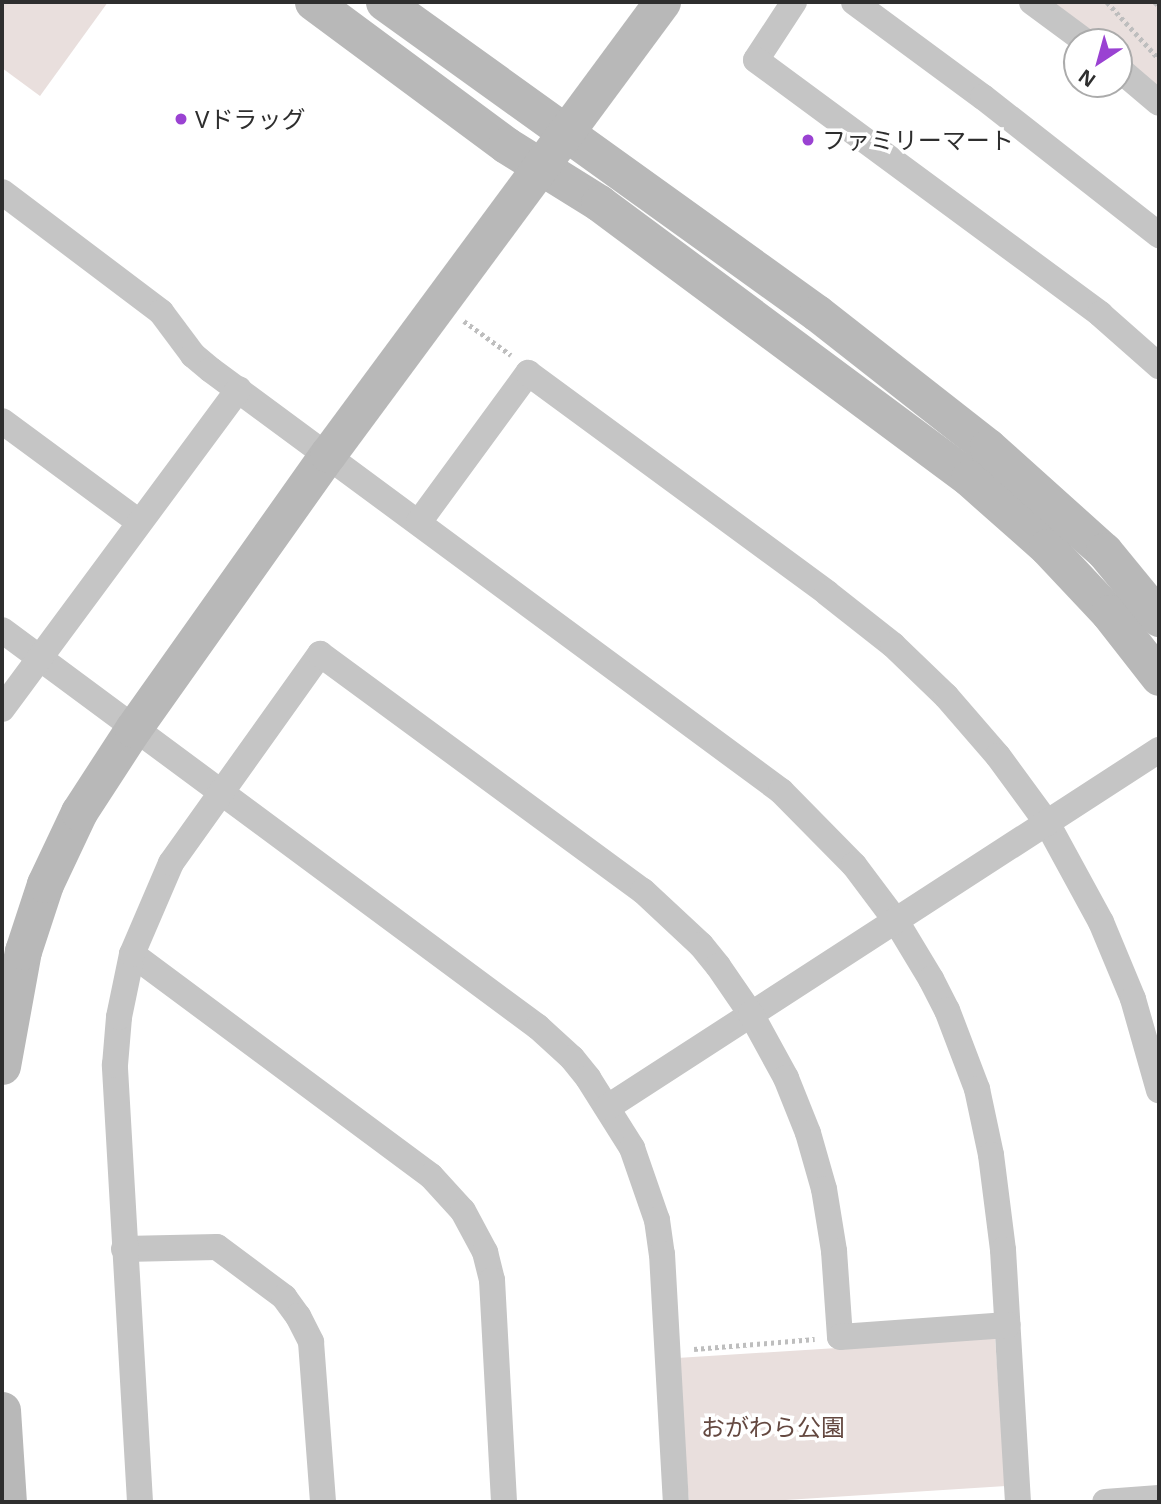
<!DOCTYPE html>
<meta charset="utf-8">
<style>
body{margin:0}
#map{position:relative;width:1161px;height:1504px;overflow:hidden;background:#fff;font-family:"Noto Sans","Noto Sans JP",sans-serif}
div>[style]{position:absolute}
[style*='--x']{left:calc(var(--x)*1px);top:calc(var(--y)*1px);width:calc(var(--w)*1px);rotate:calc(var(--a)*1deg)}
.green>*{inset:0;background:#e9dfdd}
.path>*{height:4.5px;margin-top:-2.25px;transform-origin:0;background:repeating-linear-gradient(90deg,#bebebe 0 3.5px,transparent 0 7px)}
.street>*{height:26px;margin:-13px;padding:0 13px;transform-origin:13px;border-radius:13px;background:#c5c5c5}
.secondary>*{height:37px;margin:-18.5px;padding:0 18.5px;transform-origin:18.5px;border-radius:18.5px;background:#b8b8b8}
.dots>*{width:19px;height:19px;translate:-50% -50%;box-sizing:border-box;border:4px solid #fff;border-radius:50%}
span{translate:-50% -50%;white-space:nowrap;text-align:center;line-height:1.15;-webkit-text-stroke:7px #fff;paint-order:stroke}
.poi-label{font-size:24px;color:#2e2e2e}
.left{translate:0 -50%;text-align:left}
.park-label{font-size:24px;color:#644840}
.frame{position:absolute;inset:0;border:4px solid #2e2e2e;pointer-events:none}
.north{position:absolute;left:1063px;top:28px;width:70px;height:70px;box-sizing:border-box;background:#fff;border:2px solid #ababab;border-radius:50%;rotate:216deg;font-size:19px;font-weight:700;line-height:28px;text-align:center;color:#2e2e2e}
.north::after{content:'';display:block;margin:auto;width:24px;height:32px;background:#9a42d2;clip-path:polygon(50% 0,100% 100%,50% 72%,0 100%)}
</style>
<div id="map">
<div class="green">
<i style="clip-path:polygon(2px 2px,108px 2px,40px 96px,2px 68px)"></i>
<i style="clip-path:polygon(1052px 2px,1159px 2px,1159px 87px,1119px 54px,1119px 42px,1104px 42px)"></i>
<i style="clip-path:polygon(995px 1338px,1006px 1486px,753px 1502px,689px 1502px,677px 1358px)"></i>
</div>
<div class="path">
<i style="--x:1107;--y:2;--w:77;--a:47.6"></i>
<i style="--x:1155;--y:2;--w:6;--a:45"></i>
<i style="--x:464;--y:321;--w:58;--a:35.9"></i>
<i style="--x:694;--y:1349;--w:121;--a:-4.7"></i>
</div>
<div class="street">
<i style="--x:794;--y:2;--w:69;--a:123.2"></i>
<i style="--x:756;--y:60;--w:428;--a:36.4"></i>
<i style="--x:1100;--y:314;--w:79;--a:41.4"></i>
<i style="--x:854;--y:2;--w:160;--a:36.4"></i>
<i style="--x:983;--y:97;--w:224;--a:38.1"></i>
<i style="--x:1032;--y:2;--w:67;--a:36.5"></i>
<i style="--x:1119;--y:69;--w:52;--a:40.4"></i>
<i style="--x:2;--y:192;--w:199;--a:37"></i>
<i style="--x:161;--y:312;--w:54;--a:53.3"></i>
<i style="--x:193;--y:355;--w:23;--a:40"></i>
<i style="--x:211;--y:370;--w:709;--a:36.45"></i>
<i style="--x:781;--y:791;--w:104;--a:45.4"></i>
<i style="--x:854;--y:865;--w:70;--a:53.1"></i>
<i style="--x:896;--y:921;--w:68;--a:58.9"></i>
<i style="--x:931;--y:979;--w:35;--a:63"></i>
<i style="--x:947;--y:1010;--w:85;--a:69.2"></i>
<i style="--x:977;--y:1089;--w:67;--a:78"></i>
<i style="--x:991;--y:1155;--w:96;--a:82.8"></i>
<i style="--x:1003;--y:1250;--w:252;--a:86.6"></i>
<i style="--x:2;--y:421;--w:170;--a:36.4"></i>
<i style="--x:419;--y:522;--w:185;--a:-53.8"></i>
<i style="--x:528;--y:373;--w:371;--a:36.3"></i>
<i style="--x:827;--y:593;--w:84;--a:38.2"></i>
<i style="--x:893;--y:645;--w:74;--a:43.9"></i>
<i style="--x:946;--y:696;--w:79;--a:49.1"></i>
<i style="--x:998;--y:756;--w:83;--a:53.8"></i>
<i style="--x:1047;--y:823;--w:113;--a:61.4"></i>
<i style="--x:1101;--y:922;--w:83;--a:67.4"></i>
<i style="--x:1133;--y:999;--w:95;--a:74.1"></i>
<i style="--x:2;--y:630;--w:667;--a:36.53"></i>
<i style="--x:538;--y:1027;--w:46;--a:42.4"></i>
<i style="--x:572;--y:1058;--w:26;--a:51"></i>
<i style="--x:588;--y:1078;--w:83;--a:57.8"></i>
<i style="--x:632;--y:1148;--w:76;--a:70.9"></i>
<i style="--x:657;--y:1220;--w:34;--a:82"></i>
<i style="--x:662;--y:1254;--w:248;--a:86.8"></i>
<i style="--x:2;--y:709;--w:398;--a:-53.5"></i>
<i style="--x:132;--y:954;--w:372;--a:36.6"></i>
<i style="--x:431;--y:1176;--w:47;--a:47.6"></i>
<i style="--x:463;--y:1211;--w:47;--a:61.8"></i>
<i style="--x:485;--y:1252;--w:29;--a:76"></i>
<i style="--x:492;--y:1280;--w:222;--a:86.9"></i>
<i style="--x:608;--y:1107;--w:657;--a:-32.94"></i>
<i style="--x:124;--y:1249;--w:93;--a:-1.2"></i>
<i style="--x:217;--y:1247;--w:84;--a:36.7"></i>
<i style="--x:284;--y:1297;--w:24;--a:54"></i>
<i style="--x:298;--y:1316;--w:29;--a:63"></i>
<i style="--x:311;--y:1342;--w:160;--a:85.7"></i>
<i style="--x:140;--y:1502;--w:438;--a:-93.3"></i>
<i style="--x:115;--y:1065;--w:48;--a:-85.2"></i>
<i style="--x:119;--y:1017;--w:64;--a:-78.3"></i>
<i style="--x:132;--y:954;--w:99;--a:-66.8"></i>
<i style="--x:171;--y:863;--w:257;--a:-54.5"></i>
<i style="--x:320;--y:654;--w:401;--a:36.3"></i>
<i style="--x:643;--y:891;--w:79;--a:43"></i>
<i style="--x:701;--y:945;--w:27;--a:51"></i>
<i style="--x:718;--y:966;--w:58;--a:55.5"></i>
<i style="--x:751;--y:1014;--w:73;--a:61.3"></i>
<i style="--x:786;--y:1078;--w:59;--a:68.2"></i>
<i style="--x:808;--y:1133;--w:58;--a:74.1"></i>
<i style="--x:824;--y:1189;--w:63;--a:80.8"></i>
<i style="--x:834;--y:1251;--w:86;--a:86"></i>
<i style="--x:840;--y:1337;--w:168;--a:-4.1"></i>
<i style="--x:1105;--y:1502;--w:54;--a:-4.2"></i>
</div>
<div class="secondary">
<i style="--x:313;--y:2;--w:240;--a:36.5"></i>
<i style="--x:506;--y:145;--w:110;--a:31.9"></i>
<i style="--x:599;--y:203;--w:461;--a:36.6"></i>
<i style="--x:969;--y:478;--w:104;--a:41.5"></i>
<i style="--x:1047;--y:547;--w:91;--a:46.8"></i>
<i style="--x:1109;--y:613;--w:81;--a:52"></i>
<i style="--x:384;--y:2;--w:533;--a:35.69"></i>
<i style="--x:817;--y:313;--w:217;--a:38.1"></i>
<i style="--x:988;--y:447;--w:156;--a:41.9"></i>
<i style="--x:1104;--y:551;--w:87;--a:50.6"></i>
<i style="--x:2;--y:1066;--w:117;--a:-79.7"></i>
<i style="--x:23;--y:951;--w:71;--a:-71.8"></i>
<i style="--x:45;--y:884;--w:80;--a:-64.7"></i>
<i style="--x:79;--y:812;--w:99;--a:-57"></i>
<i style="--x:133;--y:729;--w:337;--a:-54.7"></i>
<i style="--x:328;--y:454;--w:562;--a:-53.54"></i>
<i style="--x:2;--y:1410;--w:92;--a:86.3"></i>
</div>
<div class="dots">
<i style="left:181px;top:119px;background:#9a42d2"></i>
<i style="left:808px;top:140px;background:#9a42d2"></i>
</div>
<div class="poi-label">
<span class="left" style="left:195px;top:119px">Vドラッグ</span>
<span class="left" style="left:822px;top:140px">ファミリーマート</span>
</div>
<div class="park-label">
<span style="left:773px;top:1427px">おがわら公園</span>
</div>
<div class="frame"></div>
<div class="north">N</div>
</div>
